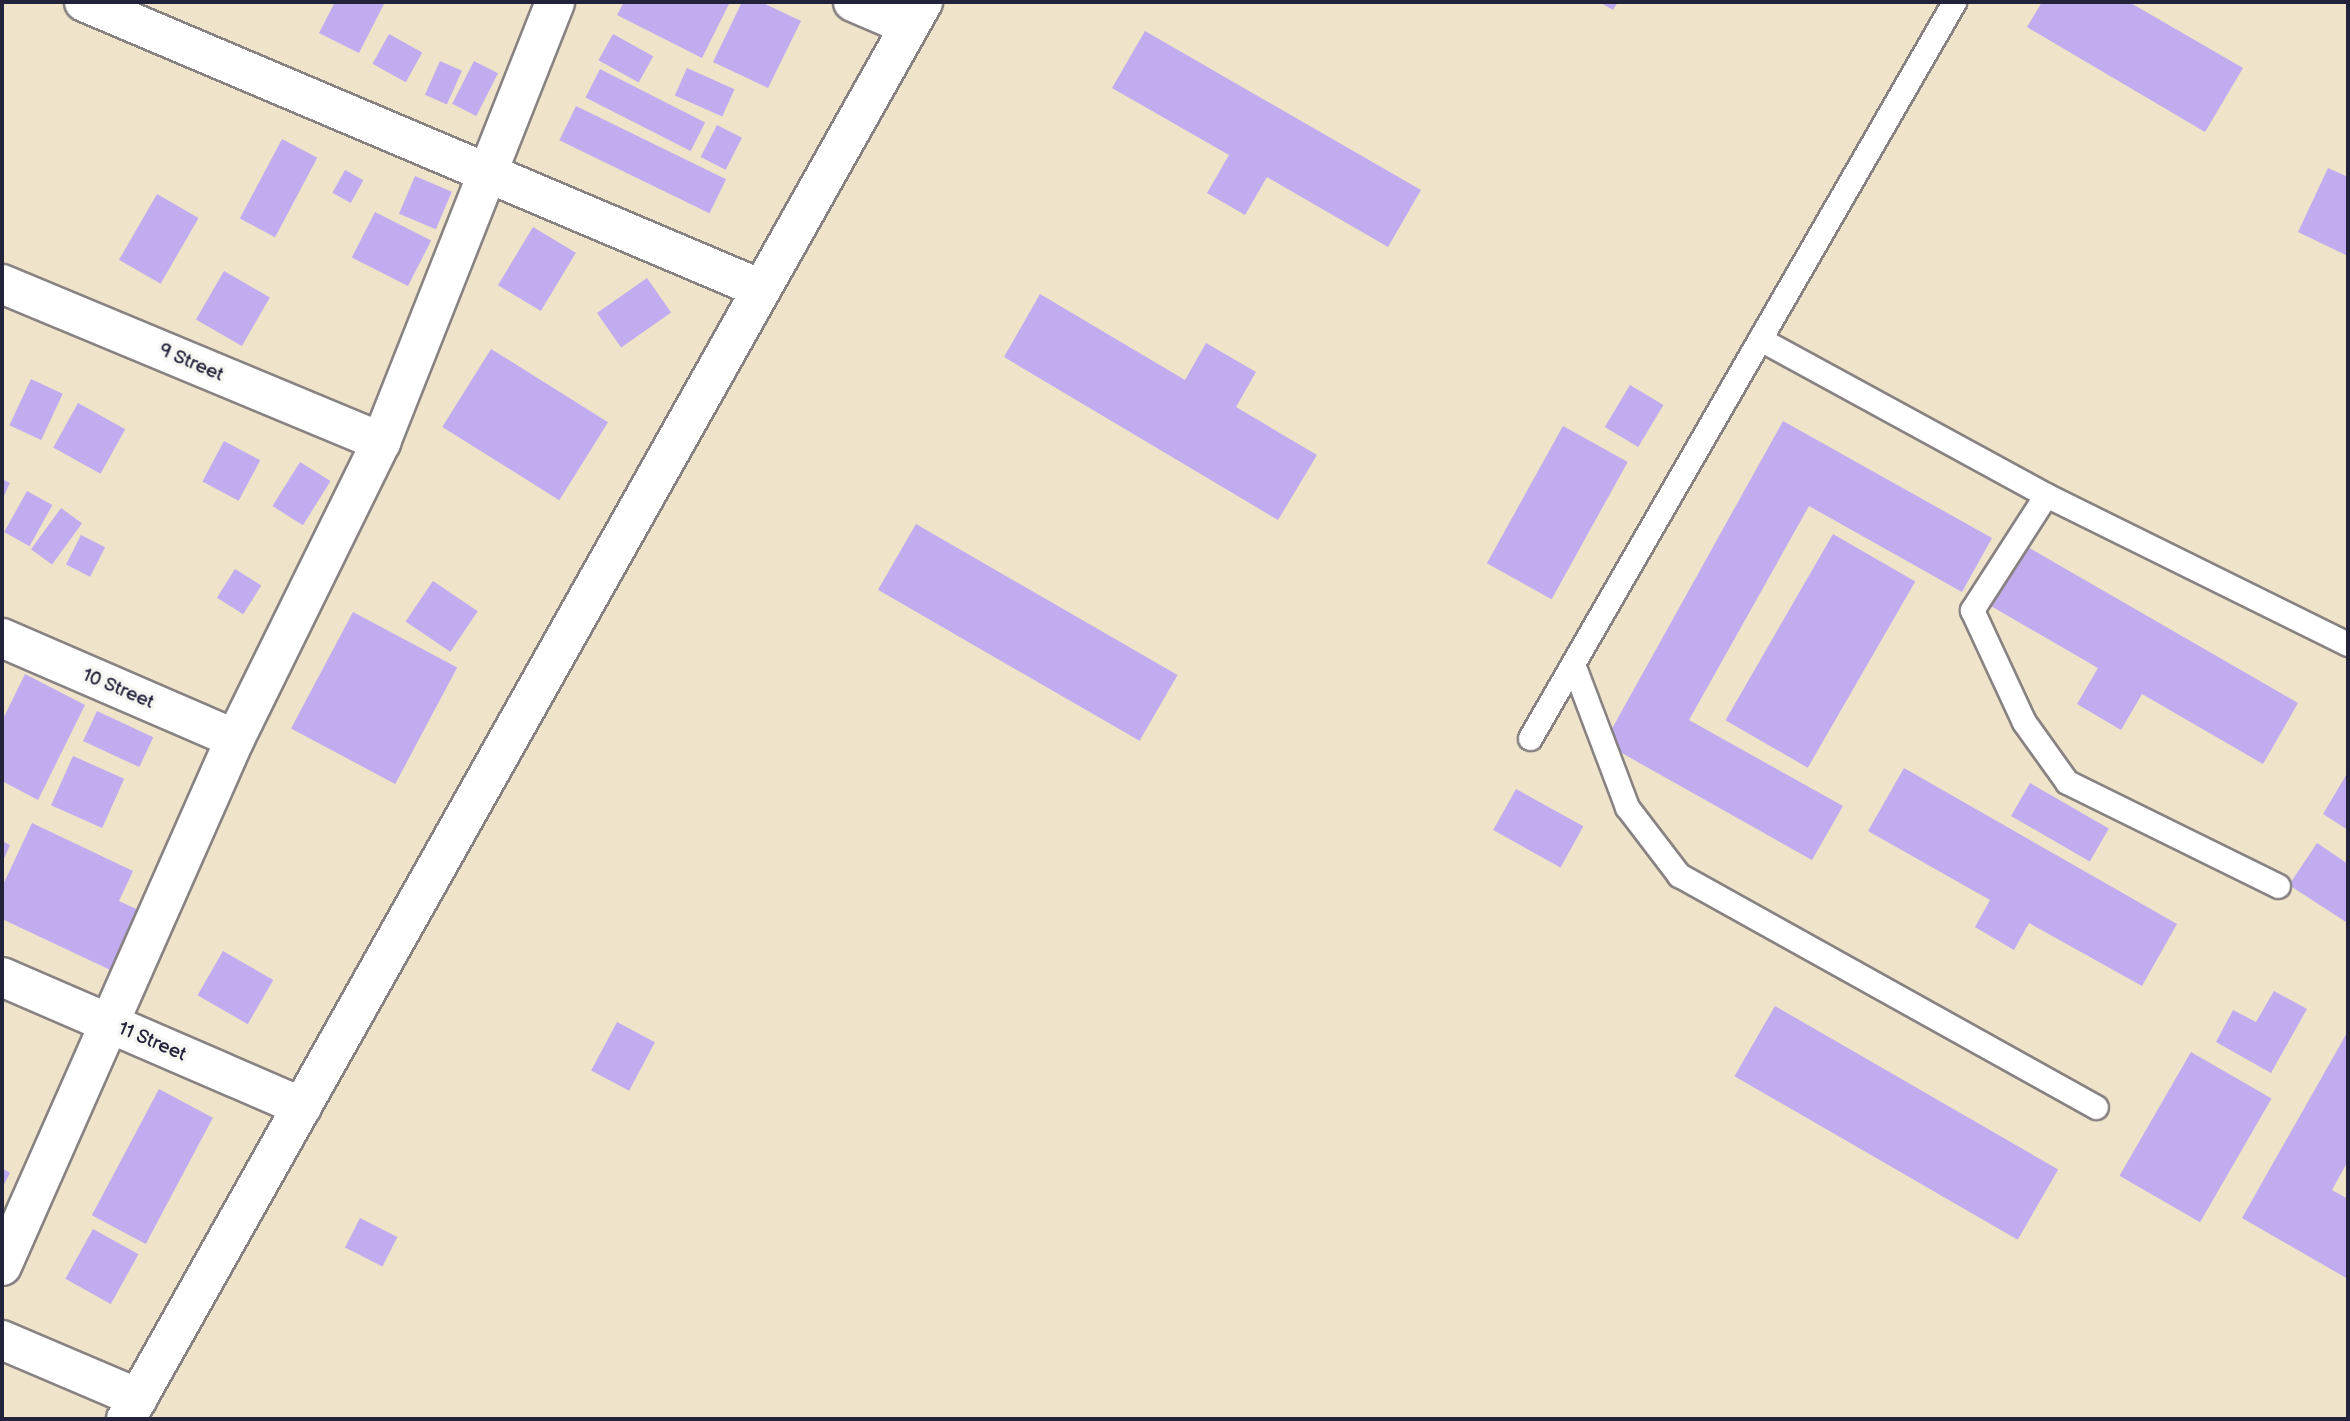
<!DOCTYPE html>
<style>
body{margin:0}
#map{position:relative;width:2350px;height:1421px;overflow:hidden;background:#efe3c9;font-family:"Balsamiq Sans",sans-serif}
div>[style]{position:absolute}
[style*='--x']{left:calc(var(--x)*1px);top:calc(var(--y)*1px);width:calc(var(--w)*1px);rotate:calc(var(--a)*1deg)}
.building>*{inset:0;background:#c1acef;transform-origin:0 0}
.roads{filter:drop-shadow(2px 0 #888282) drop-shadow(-2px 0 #888282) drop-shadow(0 2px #888282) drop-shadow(0 -2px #888282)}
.service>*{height:23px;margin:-11.5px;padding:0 11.5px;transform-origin:11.5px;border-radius:11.5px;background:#fff}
.minor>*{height:38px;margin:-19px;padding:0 19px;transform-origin:19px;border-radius:19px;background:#fff}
.tertiary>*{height:38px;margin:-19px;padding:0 19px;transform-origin:19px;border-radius:19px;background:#fff}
span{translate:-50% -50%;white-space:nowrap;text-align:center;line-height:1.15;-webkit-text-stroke:7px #f6f6f2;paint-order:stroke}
.street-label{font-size:19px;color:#22223b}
.frame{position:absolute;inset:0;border:4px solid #22223b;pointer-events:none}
</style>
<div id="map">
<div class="building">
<i style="clip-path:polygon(335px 2px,385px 2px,359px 53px,319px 33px)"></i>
<i style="clip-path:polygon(624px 2px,730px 2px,702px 58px,617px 15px)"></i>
<i style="clip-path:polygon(742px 2px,761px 2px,801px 21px,768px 88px,713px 62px)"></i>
<i style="clip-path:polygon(1599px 2px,1618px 2px,1613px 10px)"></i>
<i style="clip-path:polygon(2042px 2px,2129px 2px,2243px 68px,2205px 132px,2027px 27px)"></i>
<i style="clip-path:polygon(1145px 31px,1421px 190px,1388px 247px,1267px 177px,1245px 215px,1207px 193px,1229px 155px,1112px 88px)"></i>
<i style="left:389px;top:34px;width:38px;height:34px;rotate:29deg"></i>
<i style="left:613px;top:34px;width:46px;height:30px;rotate:29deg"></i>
<i style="left:440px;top:61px;width:24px;height:37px;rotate:24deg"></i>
<i style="left:474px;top:61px;width:27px;height:48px;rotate:27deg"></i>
<i style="left:687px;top:68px;width:52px;height:30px;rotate:24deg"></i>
<i style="left:600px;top:69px;width:118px;height:32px;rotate:27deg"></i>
<i style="left:576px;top:106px;width:167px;height:38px;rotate:26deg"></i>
<i style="left:717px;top:125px;width:28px;height:36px;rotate:27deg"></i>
<i style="left:282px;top:139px;width:40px;height:90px;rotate:28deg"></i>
<i style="clip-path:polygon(2328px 168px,2348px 177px,2348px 256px,2298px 232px)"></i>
<i style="left:345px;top:170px;width:21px;height:26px;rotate:29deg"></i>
<i style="left:415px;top:176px;width:40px;height:41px;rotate:23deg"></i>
<i style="left:157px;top:194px;width:48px;height:76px;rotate:30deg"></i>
<i style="left:375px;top:212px;width:63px;height:51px;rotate:27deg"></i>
<i style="left:533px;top:227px;width:50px;height:68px;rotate:31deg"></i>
<i style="left:224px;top:271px;width:53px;height:56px;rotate:30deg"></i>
<i style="left:647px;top:278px;width:42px;height:61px;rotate:55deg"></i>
<i style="clip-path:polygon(1040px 294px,1185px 380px,1206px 343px,1256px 372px,1236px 407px,1317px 455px,1278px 520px,1004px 357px)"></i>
<i style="left:491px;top:349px;width:138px;height:92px;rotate:32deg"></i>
<i style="left:31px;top:379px;width:35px;height:51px;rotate:25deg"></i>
<i style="left:1630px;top:385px;width:39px;height:49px;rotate:31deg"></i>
<i style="left:78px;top:403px;width:54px;height:51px;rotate:29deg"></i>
<i style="clip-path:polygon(1783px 421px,1992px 538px,1962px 592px,1809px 506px,1689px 720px,1843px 806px,1812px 860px,1604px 743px)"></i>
<i style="left:1563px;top:426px;width:74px;height:157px;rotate:29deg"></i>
<i style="left:224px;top:441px;width:41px;height:46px;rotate:28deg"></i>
<i style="left:300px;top:462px;width:36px;height:52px;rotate:32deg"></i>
<i style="clip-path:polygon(2px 479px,10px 483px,2px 500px)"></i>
<i style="left:27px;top:491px;width:29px;height:47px;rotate:29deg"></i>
<i style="left:61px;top:508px;width:26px;height:51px;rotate:36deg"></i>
<i style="left:916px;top:524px;width:302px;height:76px;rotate:30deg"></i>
<i style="left:1833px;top:534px;width:95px;height:215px;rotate:30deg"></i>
<i style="left:81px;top:535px;width:27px;height:33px;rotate:27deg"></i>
<i style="clip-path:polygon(2026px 546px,2298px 703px,2263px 764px,2142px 694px,2121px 730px,2077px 704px,2098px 668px,1991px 606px)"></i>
<i style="left:235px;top:569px;width:31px;height:34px;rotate:32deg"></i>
<i style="left:433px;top:581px;width:54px;height:49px;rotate:34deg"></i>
<i style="left:353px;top:612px;width:118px;height:132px;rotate:28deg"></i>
<i style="clip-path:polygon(25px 674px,85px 705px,38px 800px,2px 781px,2px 721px)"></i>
<i style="left:97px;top:711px;width:62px;height:33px;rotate:25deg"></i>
<i style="left:73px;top:756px;width:56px;height:54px;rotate:24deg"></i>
<i style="clip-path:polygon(1904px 768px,2177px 924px,2142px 986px,2029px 923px,2014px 950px,1975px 927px,1990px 900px,1868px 831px)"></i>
<i style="clip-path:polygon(2348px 772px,2348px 830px,2323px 814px)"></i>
<i style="left:2030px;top:783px;width:91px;height:38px;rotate:30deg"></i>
<i style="left:1516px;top:789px;width:77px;height:47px;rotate:29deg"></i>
<i style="clip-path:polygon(32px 823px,133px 871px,119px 901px,149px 915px,121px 975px,2px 919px,2px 887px)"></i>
<i style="clip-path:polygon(2px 841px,10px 845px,2px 863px)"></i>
<i style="clip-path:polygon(2317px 843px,2348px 864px,2346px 922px,2289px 885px)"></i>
<i style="left:223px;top:951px;width:58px;height:51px;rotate:30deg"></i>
<i style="clip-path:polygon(2274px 991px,2307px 1009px,2271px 1073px,2216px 1042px,2233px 1010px,2256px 1022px)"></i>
<i style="left:1775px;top:1006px;width:327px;height:81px;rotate:30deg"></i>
<i style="left:617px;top:1022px;width:43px;height:55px;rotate:28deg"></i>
<i style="clip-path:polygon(2348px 1031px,2348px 1161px,2332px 1190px,2348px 1199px,2348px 1279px,2242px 1218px)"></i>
<i style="left:2191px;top:1052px;width:93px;height:143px;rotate:30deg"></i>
<i style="left:159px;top:1089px;width:61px;height:143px;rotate:28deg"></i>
<i style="clip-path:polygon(2px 1168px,10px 1173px,2px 1188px)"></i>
<i style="left:360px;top:1218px;width:42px;height:33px;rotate:27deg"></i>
<i style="left:93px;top:1229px;width:52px;height:57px;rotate:29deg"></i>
</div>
<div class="roads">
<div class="service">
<i style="--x:1760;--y:339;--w:326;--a:28.6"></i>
<i style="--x:2046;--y:495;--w:337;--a:26.3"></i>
<i style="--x:2046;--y:495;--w:137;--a:122.8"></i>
<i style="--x:1972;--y:610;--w:123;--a:65.1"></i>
<i style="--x:2024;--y:722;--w:74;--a:54.4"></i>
<i style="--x:2067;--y:782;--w:235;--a:26.2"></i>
<i style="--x:1573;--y:664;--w:153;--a:69.3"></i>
<i style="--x:1627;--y:807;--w:86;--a:52.6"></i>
<i style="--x:1679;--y:875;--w:477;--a:29.1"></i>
<i style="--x:1530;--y:738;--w:849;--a:-60.05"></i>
</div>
<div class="minor">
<i style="--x:84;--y:2;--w:735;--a:22.97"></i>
<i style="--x:853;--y:2;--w:61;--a:23.2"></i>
<i style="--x:2;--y:284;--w:411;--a:22.6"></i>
<i style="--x:2;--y:638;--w:254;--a:23.4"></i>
<i style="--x:2;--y:977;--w:327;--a:23.4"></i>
<i style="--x:2;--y:1266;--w:576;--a:-66.15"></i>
<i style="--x:235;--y:739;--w:331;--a:-63.8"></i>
<i style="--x:381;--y:442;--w:473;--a:-68.4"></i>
<i style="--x:2;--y:1340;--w:148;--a:23.1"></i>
</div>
<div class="tertiary">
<i style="--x:126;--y:1419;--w:1626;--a:-60.64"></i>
</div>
</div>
<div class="street-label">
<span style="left:191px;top:363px;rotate:23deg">9 Street</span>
<span style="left:118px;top:689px;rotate:23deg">10 Street</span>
<span style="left:152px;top:1042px;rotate:23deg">11 Street</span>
</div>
<div class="frame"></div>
</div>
